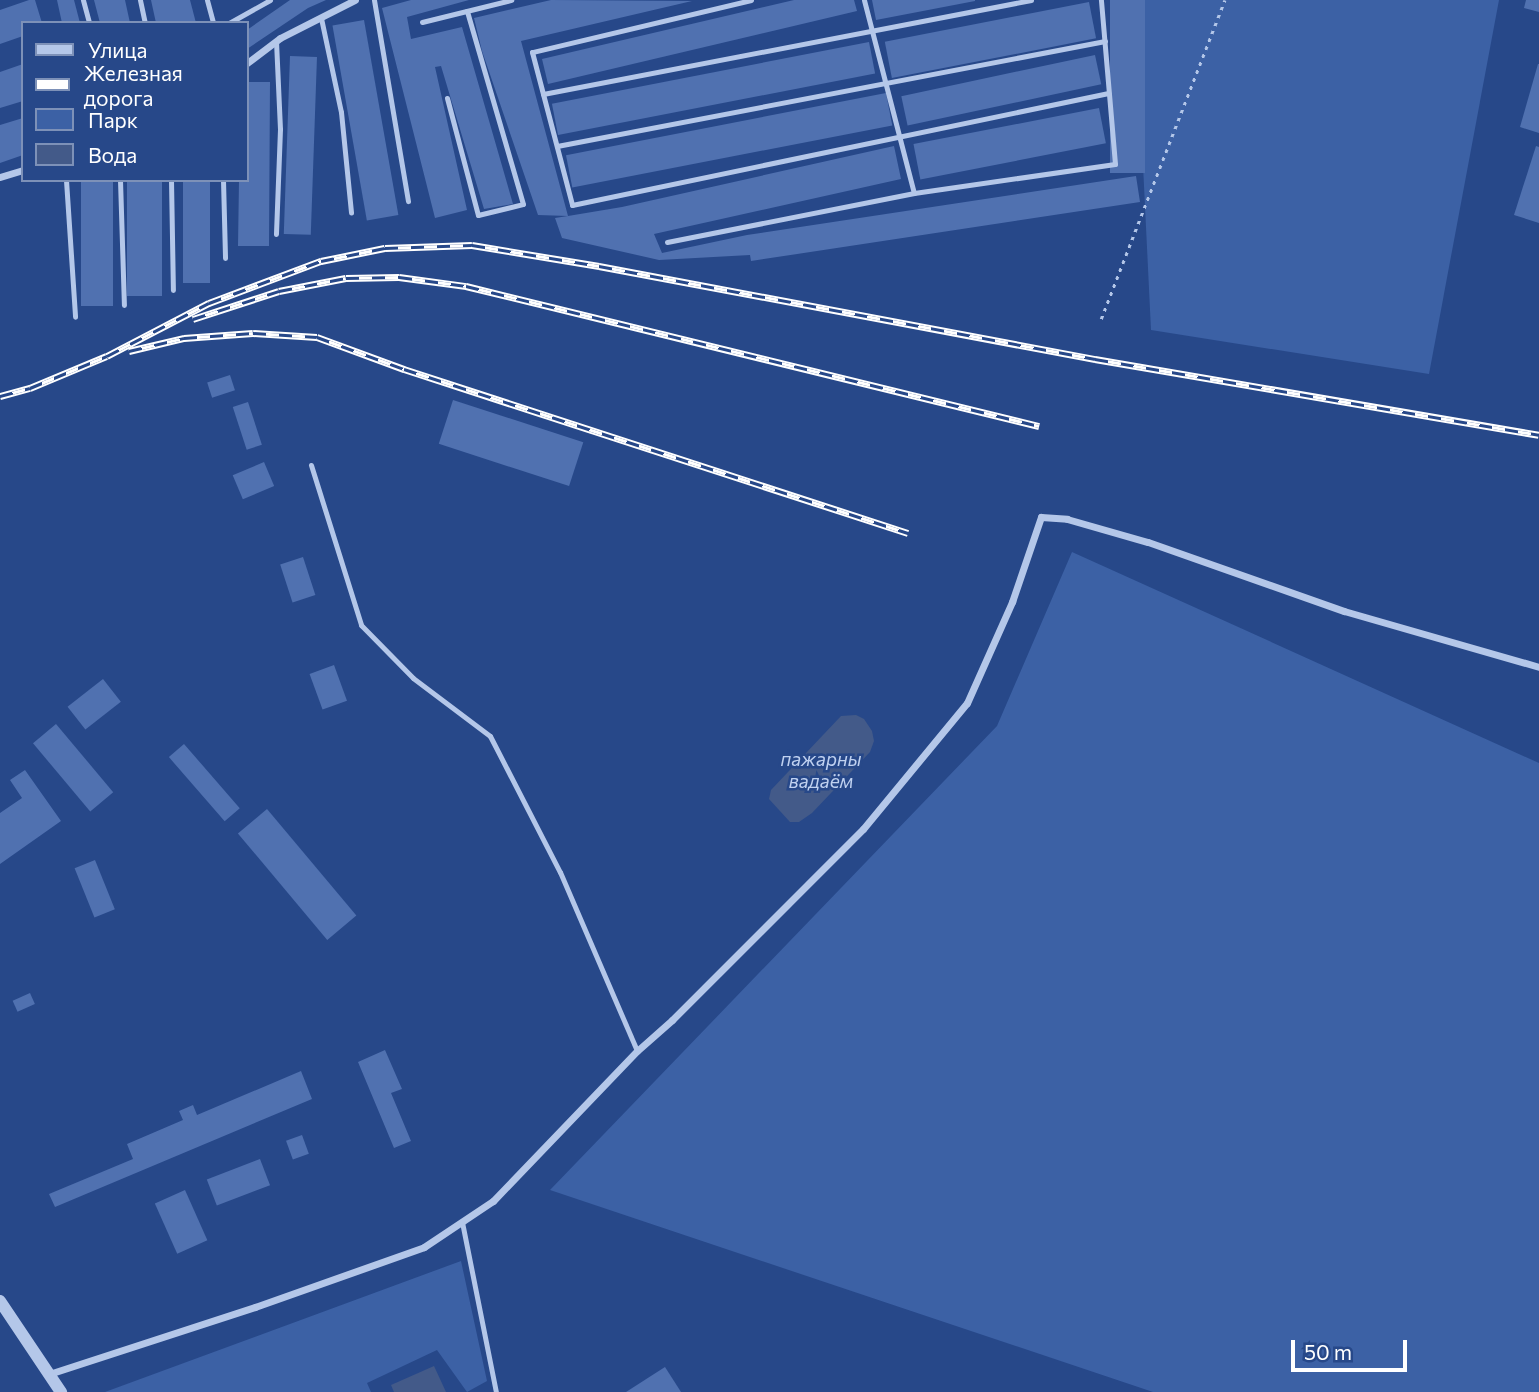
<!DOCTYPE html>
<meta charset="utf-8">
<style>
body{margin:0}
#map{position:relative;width:1539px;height:1392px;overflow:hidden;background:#274889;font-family:Commissioner,sans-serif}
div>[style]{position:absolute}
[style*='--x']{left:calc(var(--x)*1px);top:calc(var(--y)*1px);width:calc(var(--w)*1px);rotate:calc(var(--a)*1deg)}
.green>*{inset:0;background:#3c61a5}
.water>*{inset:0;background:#435a89}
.building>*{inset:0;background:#5071b0;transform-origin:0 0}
.path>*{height:2.5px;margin-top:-1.25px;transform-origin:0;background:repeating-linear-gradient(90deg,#b4c7e9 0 3.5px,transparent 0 8.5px)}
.service>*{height:5px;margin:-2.5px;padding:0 2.5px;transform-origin:2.5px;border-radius:2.5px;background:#b4c7e9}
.minor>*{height:7px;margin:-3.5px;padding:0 3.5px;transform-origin:3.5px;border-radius:3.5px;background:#b4c7e9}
.tertiary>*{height:12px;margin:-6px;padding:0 6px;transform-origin:6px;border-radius:6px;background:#b4c7e9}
.rail>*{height:7px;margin-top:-3.5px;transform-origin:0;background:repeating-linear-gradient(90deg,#274889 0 13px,#fff 0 26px);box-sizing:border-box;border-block:2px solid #fff}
span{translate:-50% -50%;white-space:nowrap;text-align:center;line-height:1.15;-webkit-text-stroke:5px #274889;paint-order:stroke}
.water-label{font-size:19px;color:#c0d1f0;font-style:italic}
.legend{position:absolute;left:21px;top:21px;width:228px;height:161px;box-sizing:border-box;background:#274889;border:2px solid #7d91b8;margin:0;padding:9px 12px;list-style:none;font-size:21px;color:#fff}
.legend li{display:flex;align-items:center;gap:14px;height:35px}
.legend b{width:35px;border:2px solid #7d91b8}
.scale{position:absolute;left:1291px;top:1340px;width:116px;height:32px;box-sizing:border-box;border:4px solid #fff;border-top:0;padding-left:9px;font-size:21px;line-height:24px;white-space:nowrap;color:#fff;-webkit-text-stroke:5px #274889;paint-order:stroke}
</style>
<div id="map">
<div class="green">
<i style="clip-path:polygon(1135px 0,1499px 0,1429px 374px,1151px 330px)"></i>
<i style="clip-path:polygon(1072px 552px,1539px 763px,1539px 1392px,1153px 1392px,550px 1190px,997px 726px)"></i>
<i style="clip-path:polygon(461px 1261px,487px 1381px,467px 1392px,437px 1350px,367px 1383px,371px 1392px,105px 1392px)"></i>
</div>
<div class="water">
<i style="clip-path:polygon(856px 715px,864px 719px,872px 731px,874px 741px,870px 752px,812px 813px,799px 822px,790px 822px,769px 799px,771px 790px,841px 716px)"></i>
<i style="clip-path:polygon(434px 1366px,446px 1392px,394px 1392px,391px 1385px)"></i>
</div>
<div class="building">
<i style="clip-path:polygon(29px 0,35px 0,42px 23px,23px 23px,23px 36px,0 44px,0 10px)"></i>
<i style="clip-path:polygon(57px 0,74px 0,80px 23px,62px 23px)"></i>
<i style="clip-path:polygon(94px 0,125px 0,130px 23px,100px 23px)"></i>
<i style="clip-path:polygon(151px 0,190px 0,196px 23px,156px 23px)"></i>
<i style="clip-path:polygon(290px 0,326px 0,308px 8px,247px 49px,247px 30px)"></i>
<i style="clip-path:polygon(411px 0,469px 0,407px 17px,411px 39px,462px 27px,513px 204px,484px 209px,441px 66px,435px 67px,467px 210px,435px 218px,382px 8px)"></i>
<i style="clip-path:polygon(551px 0,692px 1px,521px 41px,568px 216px,622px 207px,894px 146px,901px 179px,654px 234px,662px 253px,747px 235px,1136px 176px,1140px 202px,751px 261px,750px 255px,659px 260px,562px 238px,555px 218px,568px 216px,538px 215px,482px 51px,474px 18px)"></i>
<i style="clip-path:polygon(794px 0,854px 0,857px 11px,548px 84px,542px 59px)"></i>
<i style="clip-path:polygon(872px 0,975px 0,975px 1px,876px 20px)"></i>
<i style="left:1110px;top:0;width:35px;height:173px"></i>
<i style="clip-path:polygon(1526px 0,1539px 0,1539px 12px,1524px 8px)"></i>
<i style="left:1089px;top:2px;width:37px;height:208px;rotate:79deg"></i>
<i style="left:364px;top:20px;width:198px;height:32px;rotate:80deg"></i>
<i style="left:869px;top:42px;width:32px;height:323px;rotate:79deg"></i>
<i style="left:1095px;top:55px;width:30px;height:198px;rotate:78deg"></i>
<i style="left:290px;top:56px;width:27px;height:178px;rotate:2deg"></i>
<i style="clip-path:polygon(23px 64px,23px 101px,0 108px,0 72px)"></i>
<i style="clip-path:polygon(1538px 64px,1539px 64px,1539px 133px,1520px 127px)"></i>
<i style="clip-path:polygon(247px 82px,270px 82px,269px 246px,238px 246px,239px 180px,247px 180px)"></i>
<i style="left:886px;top:93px;width:33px;height:326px;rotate:79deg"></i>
<i style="left:1099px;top:108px;width:36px;height:189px;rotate:79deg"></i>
<i style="clip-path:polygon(23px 118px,23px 155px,0 163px,0 125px)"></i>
<i style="clip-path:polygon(1536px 146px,1539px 147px,1539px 223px,1514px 215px)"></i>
<i style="left:81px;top:180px;width:32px;height:126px"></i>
<i style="left:127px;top:180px;width:35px;height:116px"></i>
<i style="left:183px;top:180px;width:27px;height:103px"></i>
<i style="left:230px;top:375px;width:16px;height:24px;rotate:72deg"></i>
<i style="left:453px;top:400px;width:137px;height:46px;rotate:18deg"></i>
<i style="left:248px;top:402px;width:45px;height:16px;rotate:72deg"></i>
<i style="left:264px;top:462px;width:26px;height:34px;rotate:67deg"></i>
<i style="left:303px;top:557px;width:40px;height:24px;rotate:72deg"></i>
<i style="left:334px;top:665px;width:38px;height:26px;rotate:70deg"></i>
<i style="left:103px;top:679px;width:29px;height:45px;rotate:52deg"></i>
<i style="left:56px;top:724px;width:89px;height:30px;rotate:50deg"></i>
<i style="left:184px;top:744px;width:85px;height:20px;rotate:49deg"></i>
<i style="clip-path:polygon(25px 770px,61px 821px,0 864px,0 813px,22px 798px,10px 780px)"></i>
<i style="left:267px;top:809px;width:139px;height:38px;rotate:50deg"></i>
<i style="left:95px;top:860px;width:53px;height:22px;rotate:68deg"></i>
<i style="left:30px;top:993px;width:12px;height:19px;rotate:66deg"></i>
<i style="clip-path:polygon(385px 1050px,402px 1089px,391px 1093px,411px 1141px,394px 1148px,358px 1062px)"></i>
<i style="clip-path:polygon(301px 1071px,312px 1099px,55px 1207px,49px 1194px,133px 1159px,127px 1144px,183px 1120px,179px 1111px,193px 1105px,197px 1115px)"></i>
<i style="left:302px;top:1135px;width:20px;height:17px;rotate:70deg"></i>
<i style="left:260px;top:1159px;width:28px;height:57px;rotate:69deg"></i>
<i style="left:185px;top:1190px;width:55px;height:33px;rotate:66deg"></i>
<i style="clip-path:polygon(665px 1367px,681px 1392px,626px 1392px)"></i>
</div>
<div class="path">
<i style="--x:1101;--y:319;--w:342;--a:-68.8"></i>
</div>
<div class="service">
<i style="--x:83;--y:0;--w:24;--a:75"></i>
<i style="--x:140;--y:0;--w:24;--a:78"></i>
<i style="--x:207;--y:0;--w:24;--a:75"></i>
<i style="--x:374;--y:0;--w:204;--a:80.4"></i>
<i style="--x:751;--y:0;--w:225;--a:166.6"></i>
<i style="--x:532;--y:52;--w:158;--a:75.3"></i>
<i style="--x:572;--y:205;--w:548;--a:-11.8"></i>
<i style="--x:864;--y:0;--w:199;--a:75.5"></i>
<i style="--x:321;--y:18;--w:96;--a:78"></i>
<i style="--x:341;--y:112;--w:101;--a:84.3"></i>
<i style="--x:422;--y:22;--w:92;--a:-13.9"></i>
<i style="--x:229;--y:23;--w:47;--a:-29.3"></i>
<i style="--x:276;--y:41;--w:88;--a:87.4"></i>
<i style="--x:280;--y:129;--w:105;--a:92.2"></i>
<i style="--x:543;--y:94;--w:497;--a:-10.9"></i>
<i style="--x:447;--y:98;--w:121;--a:75.2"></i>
<i style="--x:478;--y:215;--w:46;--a:-13.7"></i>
<i style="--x:523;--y:204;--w:201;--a:-106.2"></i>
<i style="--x:557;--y:146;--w:558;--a:-10.85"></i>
<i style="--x:66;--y:180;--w:137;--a:86.2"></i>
<i style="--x:120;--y:180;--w:125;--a:88.2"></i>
<i style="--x:171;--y:180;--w:110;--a:89"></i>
<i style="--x:223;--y:180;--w:78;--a:88.5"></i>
<i style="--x:667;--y:242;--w:252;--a:-11.2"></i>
<i style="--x:914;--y:193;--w:203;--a:-8.2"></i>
<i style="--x:1115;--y:164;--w:165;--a:-94.9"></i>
<i style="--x:311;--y:465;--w:168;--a:72.6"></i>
<i style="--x:361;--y:625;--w:74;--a:45.5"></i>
<i style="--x:413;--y:678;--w:96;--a:37"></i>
<i style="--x:490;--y:736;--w:153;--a:62.8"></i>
<i style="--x:560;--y:872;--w:195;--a:66.7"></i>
<i style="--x:462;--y:1222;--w:173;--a:78.7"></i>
</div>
<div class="minor">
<i style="--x:247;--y:63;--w:41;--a:-37.1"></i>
<i style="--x:280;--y:38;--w:84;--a:-26.9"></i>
<i style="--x:0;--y:177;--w:24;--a:-17"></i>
<i style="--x:49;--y:1374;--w:217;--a:-18"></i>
<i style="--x:255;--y:1307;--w:179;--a:-19.5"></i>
<i style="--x:424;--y:1247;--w:83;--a:-33.7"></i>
<i style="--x:493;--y:1201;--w:208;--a:-46.2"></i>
<i style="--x:637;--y:1051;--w:47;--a:-41.5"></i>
<i style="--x:672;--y:1020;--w:270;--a:-45"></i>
<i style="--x:863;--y:829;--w:163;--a:-50.5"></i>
<i style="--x:967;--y:703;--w:111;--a:-66"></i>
<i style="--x:1012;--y:602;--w:90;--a:-71.2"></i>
<i style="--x:1041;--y:517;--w:26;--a:4"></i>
<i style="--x:1067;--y:519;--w:84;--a:15.9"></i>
<i style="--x:1148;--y:542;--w:208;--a:19.4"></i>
<i style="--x:1344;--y:611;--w:203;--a:16"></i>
</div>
<div class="tertiary">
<i style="--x:0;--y:1301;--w:110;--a:56.2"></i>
</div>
<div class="rail">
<i style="--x:193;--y:319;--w:90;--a:-18"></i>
<i style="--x:279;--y:291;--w:68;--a:-11"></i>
<i style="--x:346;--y:278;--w:53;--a:-1.1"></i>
<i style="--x:399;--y:277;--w:68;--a:7.7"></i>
<i style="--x:466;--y:286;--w:590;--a:13.73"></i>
<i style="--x:129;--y:351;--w:57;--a:-13.3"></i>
<i style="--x:184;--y:338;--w:69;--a:-4.1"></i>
<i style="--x:253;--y:333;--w:64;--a:3.6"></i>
<i style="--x:317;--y:337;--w:93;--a:20.2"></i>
<i style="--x:404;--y:369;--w:530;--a:18.02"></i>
<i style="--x:0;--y:396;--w:31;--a:-15"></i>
<i style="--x:30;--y:388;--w:83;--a:-22.6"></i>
<i style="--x:107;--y:356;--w:115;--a:-27.5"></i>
<i style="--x:209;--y:303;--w:120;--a:-20.6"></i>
<i style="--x:321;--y:261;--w:65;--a:-11.5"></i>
<i style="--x:385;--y:248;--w:87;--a:-2"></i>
<i style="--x:472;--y:245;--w:129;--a:9.4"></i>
<i style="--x:599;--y:266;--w:505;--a:10.62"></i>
<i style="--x:1095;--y:359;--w:450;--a:9.7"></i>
</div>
<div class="water-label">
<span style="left:821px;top:770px">пажарны<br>вадаём</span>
</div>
<ul class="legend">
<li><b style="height:9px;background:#b4c7e9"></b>Улица</li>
<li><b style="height:9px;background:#fff"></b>Железная дорога</li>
<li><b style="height:19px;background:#3c61a5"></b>Парк</li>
<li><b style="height:19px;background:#435a89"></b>Вода</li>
</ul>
<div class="scale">50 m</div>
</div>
